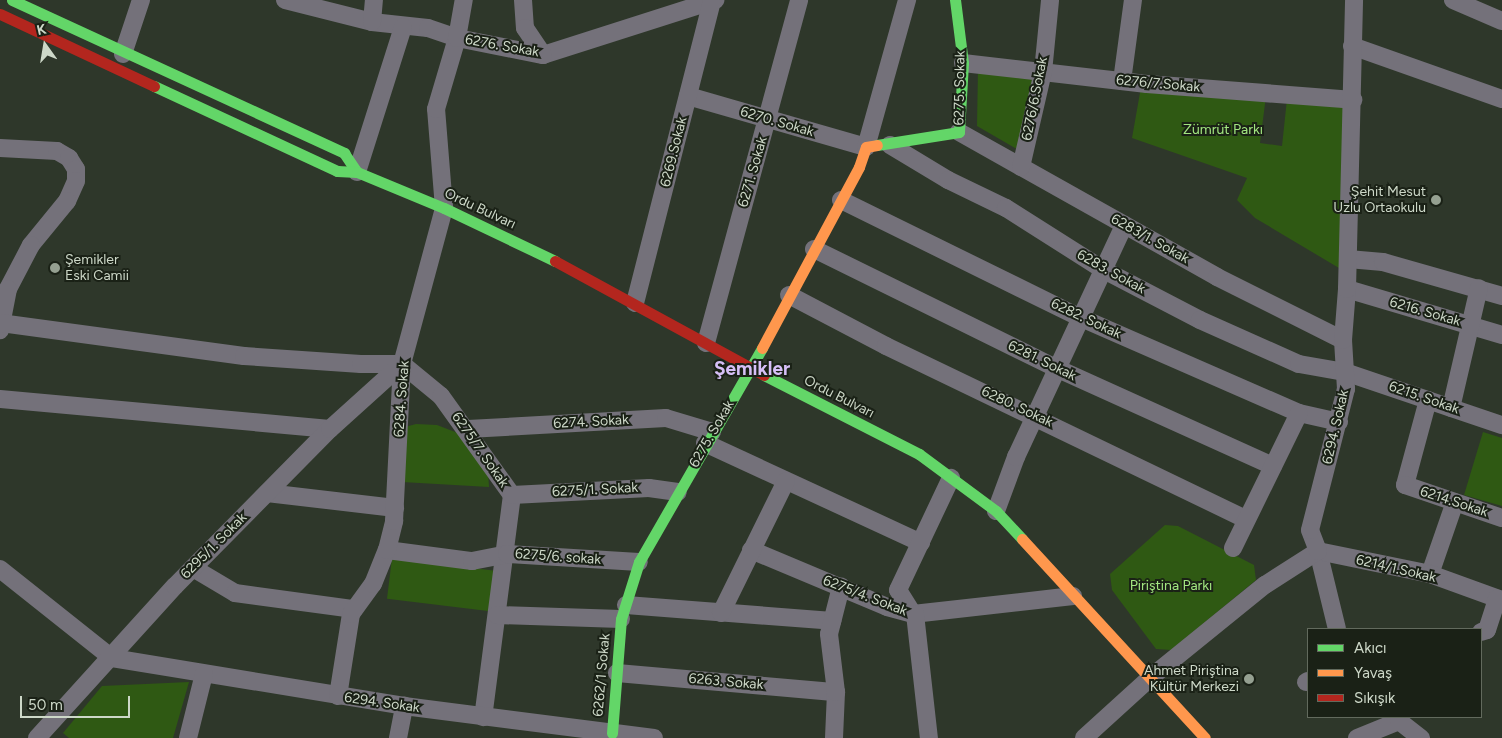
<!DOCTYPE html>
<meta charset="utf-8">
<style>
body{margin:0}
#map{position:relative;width:1502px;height:738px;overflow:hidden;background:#2e372a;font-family:Figtree,sans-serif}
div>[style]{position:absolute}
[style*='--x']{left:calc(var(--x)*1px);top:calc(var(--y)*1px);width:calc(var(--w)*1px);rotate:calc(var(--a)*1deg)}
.green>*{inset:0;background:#2f5913;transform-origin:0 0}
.street>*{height:18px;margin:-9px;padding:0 9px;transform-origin:9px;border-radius:9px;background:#74717a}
.fast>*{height:11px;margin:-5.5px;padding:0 5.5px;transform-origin:5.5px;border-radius:5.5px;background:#63d668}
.slow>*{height:11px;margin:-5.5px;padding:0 5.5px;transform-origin:5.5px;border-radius:5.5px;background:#ff974d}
.jam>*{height:11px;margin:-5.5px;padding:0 5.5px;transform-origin:5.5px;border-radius:5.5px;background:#b3261e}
.dots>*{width:14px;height:14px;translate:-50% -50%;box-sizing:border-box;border:2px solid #1a2116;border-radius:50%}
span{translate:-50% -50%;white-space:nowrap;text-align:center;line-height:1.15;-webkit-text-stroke:4px #1a2116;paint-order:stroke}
.street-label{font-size:14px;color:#cdd8c8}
.park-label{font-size:14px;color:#a2e680}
.poi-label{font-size:14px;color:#cdd8c8}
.right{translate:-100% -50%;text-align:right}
.left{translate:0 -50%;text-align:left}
.district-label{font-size:19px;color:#d6bff7;font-weight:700}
.legend{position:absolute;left:1307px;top:628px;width:175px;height:90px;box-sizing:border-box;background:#1a2116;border:1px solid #626a5d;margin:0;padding:6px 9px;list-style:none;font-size:15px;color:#cdd8c8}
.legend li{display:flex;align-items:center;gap:10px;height:25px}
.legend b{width:25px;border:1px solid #626a5d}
.north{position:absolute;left:20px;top:20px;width:50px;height:50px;-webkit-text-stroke:4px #1a2116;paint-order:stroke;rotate:347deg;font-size:14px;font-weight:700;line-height:20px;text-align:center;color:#cdd8c8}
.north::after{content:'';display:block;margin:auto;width:18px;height:22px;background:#cdd8c8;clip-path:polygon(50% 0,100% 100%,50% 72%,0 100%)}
.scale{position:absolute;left:20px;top:696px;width:110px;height:22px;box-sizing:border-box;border:2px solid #cdd8c8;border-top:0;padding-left:6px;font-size:15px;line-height:18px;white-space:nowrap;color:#cdd8c8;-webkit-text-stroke:4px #1a2116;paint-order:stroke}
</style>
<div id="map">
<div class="green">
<i style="clip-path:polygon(978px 69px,1034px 75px,1020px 151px,977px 126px)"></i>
<i style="clip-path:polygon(1141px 87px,1266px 96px,1260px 143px,1282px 146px,1287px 99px,1348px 106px,1344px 271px,1255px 218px,1237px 200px,1247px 178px,1132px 138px)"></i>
<i style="clip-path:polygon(416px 424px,437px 425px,463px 435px,488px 470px,489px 487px,402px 482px,405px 427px)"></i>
<i style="clip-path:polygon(1483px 432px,1502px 438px,1502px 506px,1464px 495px)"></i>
<i style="clip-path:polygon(1165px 525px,1178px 526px,1254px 565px,1256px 580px,1171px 650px,1156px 649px,1112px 590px,1110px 574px)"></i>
<i style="left:392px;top:558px;width:108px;height:41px;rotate:7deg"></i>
<i style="clip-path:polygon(189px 682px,173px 738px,69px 738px,63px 733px,102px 686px)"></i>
</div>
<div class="street">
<i style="--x:285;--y:0;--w:90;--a:14.2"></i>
<i style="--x:372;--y:22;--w:56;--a:6.1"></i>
<i style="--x:428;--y:28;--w:31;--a:19"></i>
<i style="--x:457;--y:38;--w:88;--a:11.2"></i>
<i style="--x:543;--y:55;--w:181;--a:-17.7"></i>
<i style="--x:523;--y:0;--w:28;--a:86"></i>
<i style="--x:525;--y:28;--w:32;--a:56"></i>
<i style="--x:1453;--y:0;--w:53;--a:23.2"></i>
<i style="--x:372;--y:22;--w:22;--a:-85"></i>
<i style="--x:1352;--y:46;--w:159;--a:19.5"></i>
<i style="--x:123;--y:54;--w:57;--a:-71.6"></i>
<i style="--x:963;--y:63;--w:185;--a:6.5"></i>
<i style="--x:1147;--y:84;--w:207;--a:4.4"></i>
<i style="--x:1122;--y:81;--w:82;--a:-82.3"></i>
<i style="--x:688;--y:96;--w:185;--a:16"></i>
<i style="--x:866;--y:147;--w:153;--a:-74.4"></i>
<i style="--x:959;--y:132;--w:296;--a:29.3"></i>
<i style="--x:1217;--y:277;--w:141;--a:26.6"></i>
<i style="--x:890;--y:145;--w:68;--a:31.1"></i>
<i style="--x:948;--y:180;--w:64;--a:25.8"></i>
<i style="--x:1006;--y:208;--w:114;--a:32.4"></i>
<i style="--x:1102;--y:269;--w:110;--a:27.5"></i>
<i style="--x:1200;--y:320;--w:108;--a:24"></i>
<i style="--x:1299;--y:364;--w:47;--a:9.9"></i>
<i style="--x:1345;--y:372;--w:166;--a:18.7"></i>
<i style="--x:0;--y:148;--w:57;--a:3"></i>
<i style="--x:57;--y:151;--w:14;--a:30"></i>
<i style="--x:69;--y:158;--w:13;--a:58"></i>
<i style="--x:76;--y:169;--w:12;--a:90"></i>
<i style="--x:76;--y:181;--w:22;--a:114"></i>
<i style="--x:67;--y:201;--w:57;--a:129.3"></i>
<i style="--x:31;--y:245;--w:50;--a:117.6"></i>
<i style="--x:8;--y:289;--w:42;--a:101"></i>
<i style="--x:1021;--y:167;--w:98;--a:-77"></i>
<i style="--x:1043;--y:72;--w:72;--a:-84.4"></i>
<i style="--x:357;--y:172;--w:152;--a:-72.4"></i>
<i style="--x:841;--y:200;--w:265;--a:26.2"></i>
<i style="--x:1079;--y:317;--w:240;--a:23.6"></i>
<i style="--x:1299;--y:413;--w:41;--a:12.7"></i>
<i style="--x:814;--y:249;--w:270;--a:26.2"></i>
<i style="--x:1056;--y:368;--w:238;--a:24.3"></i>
<i style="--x:1348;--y:259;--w:35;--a:5"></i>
<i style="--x:1383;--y:262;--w:124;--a:15.9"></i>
<i style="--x:1347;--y:289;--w:162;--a:16.5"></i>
<i style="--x:789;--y:295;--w:110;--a:27.7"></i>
<i style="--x:886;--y:346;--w:399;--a:25.7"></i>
<i style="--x:635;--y:303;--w:312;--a:-75.7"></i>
<i style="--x:0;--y:323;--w:246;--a:7.7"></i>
<i style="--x:244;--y:356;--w:117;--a:3.9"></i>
<i style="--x:361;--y:364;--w:41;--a:0"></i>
<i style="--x:706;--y:343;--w:355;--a:-74.8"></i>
<i style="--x:402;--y:364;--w:50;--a:39.4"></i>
<i style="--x:441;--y:396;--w:122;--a:54.4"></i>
<i style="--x:512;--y:495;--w:224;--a:97.4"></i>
<i style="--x:0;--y:399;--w:331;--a:5.2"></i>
<i style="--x:1428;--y:400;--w:88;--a:105.1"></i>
<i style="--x:1405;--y:485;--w:102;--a:18.8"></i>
<i style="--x:1451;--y:408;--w:123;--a:-76.9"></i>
<i style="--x:468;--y:429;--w:198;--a:-3.2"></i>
<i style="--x:666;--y:418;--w:48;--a:16.9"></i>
<i style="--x:705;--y:443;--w:238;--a:24.8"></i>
<i style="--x:267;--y:493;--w:129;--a:6.7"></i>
<i style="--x:512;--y:495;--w:137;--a:-2.9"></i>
<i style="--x:649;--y:488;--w:29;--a:8"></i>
<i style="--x:996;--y:511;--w:58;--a:-69.7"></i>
<i style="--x:1016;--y:457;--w:256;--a:-65"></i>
<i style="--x:1233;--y:548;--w:150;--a:-63.9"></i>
<i style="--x:387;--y:550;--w:86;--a:7.4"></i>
<i style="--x:472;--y:561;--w:36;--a:-11"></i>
<i style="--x:507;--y:554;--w:132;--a:3.5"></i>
<i style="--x:751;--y:550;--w:147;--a:22.7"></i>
<i style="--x:887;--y:607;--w:27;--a:15"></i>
<i style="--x:913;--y:614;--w:161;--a:-6.4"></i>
<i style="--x:193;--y:568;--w:49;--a:30.8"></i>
<i style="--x:235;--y:593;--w:120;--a:7.7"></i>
<i style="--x:0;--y:569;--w:143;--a:38.5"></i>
<i style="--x:112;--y:658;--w:296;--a:9.3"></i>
<i style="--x:404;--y:706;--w:252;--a:7.3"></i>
<i style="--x:1430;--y:574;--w:76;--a:-70.9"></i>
<i style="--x:626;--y:605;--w:207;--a:4.4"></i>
<i style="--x:721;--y:613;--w:147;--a:-63.8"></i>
<i style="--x:913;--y:614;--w:28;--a:-122"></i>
<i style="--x:898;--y:590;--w:124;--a:-64.7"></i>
<i style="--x:915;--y:614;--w:125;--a:83.6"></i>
<i style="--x:497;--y:615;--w:124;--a:1.8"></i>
<i style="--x:1337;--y:629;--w:80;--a:-103.7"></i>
<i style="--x:1318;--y:551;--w:114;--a:11.6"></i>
<i style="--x:1430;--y:574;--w:77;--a:19.9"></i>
<i style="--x:1481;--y:632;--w:6;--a:-18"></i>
<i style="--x:1487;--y:630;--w:33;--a:-72"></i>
<i style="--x:617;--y:673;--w:220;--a:5"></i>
<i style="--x:1306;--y:682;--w:2;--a:-27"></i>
<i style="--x:338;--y:696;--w:83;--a:-81"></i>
<i style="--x:351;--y:614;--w:37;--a:-54"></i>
<i style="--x:373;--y:584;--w:37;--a:-68"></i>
<i style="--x:387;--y:550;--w:30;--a:-76"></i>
<i style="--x:394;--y:521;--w:157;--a:-87.1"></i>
<i style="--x:402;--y:364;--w:162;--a:-74.9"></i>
<i style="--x:444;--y:208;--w:99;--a:-94.6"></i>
<i style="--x:436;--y:109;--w:74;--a:-73.5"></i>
<i style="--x:457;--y:38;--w:39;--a:-80"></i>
<i style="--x:37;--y:738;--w:205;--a:-47.8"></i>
<i style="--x:175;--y:586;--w:221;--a:-45.4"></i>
<i style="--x:330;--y:429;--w:97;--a:-42.1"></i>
<i style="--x:188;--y:738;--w:66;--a:-76"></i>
<i style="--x:398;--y:738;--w:33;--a:-79"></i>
<i style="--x:834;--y:738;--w:46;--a:-87.5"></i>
<i style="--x:836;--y:692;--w:58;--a:-96.9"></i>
<i style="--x:829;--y:634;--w:49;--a:-75.7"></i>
<i style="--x:1084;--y:738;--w:89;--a:-42.3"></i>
<i style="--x:1150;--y:678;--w:148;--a:-39"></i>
<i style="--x:1265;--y:585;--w:63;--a:-32.7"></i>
<i style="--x:1318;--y:551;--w:22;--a:-111"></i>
<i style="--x:1310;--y:530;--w:146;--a:-75.7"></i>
<i style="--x:1346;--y:389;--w:49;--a:-93.5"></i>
<i style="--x:1343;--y:340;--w:51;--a:-85.5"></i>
<i style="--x:1347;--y:289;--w:289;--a:-88.6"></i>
<i style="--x:1357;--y:738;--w:45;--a:-22"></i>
<i style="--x:1399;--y:721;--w:28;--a:38"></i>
</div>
<div class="fast">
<i style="--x:12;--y:0;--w:366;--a:24.7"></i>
<i style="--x:344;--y:153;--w:23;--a:56"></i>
<i style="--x:154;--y:86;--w:202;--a:24.9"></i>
<i style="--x:337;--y:171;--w:20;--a:3"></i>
<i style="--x:357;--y:172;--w:94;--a:22.5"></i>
<i style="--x:444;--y:208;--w:123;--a:25.5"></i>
<i style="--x:877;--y:145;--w:83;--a:-9"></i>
<i style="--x:959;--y:132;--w:69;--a:-86.7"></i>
<i style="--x:963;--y:63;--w:64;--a:-97.2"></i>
<i style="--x:764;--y:375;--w:174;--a:27"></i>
<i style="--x:919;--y:454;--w:96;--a:36.5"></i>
<i style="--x:996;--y:511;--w:38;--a:47"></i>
<i style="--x:612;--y:733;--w:114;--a:-85.5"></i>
<i style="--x:621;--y:619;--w:60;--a:-72.5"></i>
<i style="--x:639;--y:562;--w:247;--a:-60.1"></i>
</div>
<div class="slow">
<i style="--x:762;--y:348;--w:205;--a:-61.8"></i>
<i style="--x:859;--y:167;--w:21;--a:-71"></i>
<i style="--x:866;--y:147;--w:11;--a:-10"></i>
<i style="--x:1022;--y:539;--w:270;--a:47.4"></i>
</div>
<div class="jam">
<i style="--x:0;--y:14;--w:170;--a:25.1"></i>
<i style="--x:555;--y:261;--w:238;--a:28.6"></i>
</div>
<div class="dots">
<i style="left:1436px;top:200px;background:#95a091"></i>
<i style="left:55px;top:268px;background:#95a091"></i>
<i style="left:1249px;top:679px;background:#95a091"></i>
</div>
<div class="street-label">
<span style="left:502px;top:46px;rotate:10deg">6276. Sokak</span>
<span style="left:1158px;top:84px;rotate:5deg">6276/7.Sokak</span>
<span style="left:960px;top:88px;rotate:-89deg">6275. Sokak</span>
<span style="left:1035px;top:99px;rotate:-79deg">6276/6.Sokak</span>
<span style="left:777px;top:122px;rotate:16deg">6270. Sokak</span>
<span style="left:674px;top:152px;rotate:-76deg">6269.Sokak</span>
<span style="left:753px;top:172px;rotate:-74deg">6271. Sokak</span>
<span style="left:480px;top:209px;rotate:25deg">Ordu Bulvarı</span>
<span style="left:1150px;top:239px;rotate:29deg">6283/1. Sokak</span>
<span style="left:1111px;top:272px;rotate:29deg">6283. Sokak</span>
<span style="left:1425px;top:312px;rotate:16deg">6216. Sokak</span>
<span style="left:1086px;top:319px;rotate:25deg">6282. Sokak</span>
<span style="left:1042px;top:361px;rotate:26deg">6281. Sokak</span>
<span style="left:839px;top:397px;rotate:27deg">Ordu Bulvarı</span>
<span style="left:1424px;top:398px;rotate:19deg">6215. Sokak</span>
<span style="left:402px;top:399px;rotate:-86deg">6284. Sokak</span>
<span style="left:1017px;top:407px;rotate:25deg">6280. Sokak</span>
<span style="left:591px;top:422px;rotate:-3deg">6274. Sokak</span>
<span style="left:1336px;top:427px;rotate:-77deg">6294. Sokak</span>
<span style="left:712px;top:434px;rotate:-60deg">6275. Sokak</span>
<span style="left:480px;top:450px;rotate:55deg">6275/7. Sokak</span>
<span style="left:595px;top:490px;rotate:-3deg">6275/1. Sokak</span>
<span style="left:1454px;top:502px;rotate:18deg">6214.Sokak</span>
<span style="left:214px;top:546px;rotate:-45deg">6295/1. Sokak</span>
<span style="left:558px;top:557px;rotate:4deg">6275/6. sokak</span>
<span style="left:1396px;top:569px;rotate:13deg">6214/1.Sokak</span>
<span style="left:865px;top:596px;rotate:21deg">6275/4. Sokak</span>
<span style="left:602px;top:675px;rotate:-85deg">6262/1 Sokak</span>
<span style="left:726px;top:682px;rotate:5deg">6263. Sokak</span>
<span style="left:382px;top:703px;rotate:8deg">6294. Sokak</span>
</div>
<div class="park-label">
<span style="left:1223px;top:130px">Zümrüt Parkı</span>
<span style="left:1171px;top:586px">Piriştina Parkı</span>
</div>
<div class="poi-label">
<span class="right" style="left:1426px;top:200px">Şehit Mesut<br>Uzlu Ortaokulu</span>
<span class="left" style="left:65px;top:268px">Şemikler<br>Eski Camii</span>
<span class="right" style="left:1239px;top:679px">Ahmet Piriştina<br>Kültür Merkezi</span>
</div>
<div class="district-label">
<span style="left:752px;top:369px">Şemikler</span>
</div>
<ul class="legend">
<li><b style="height:6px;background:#63d668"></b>Akıcı</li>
<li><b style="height:6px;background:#ff974d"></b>Yavaş</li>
<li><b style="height:6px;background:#b3261e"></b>Sıkışık</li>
</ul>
<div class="north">K</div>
<div class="scale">50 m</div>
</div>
